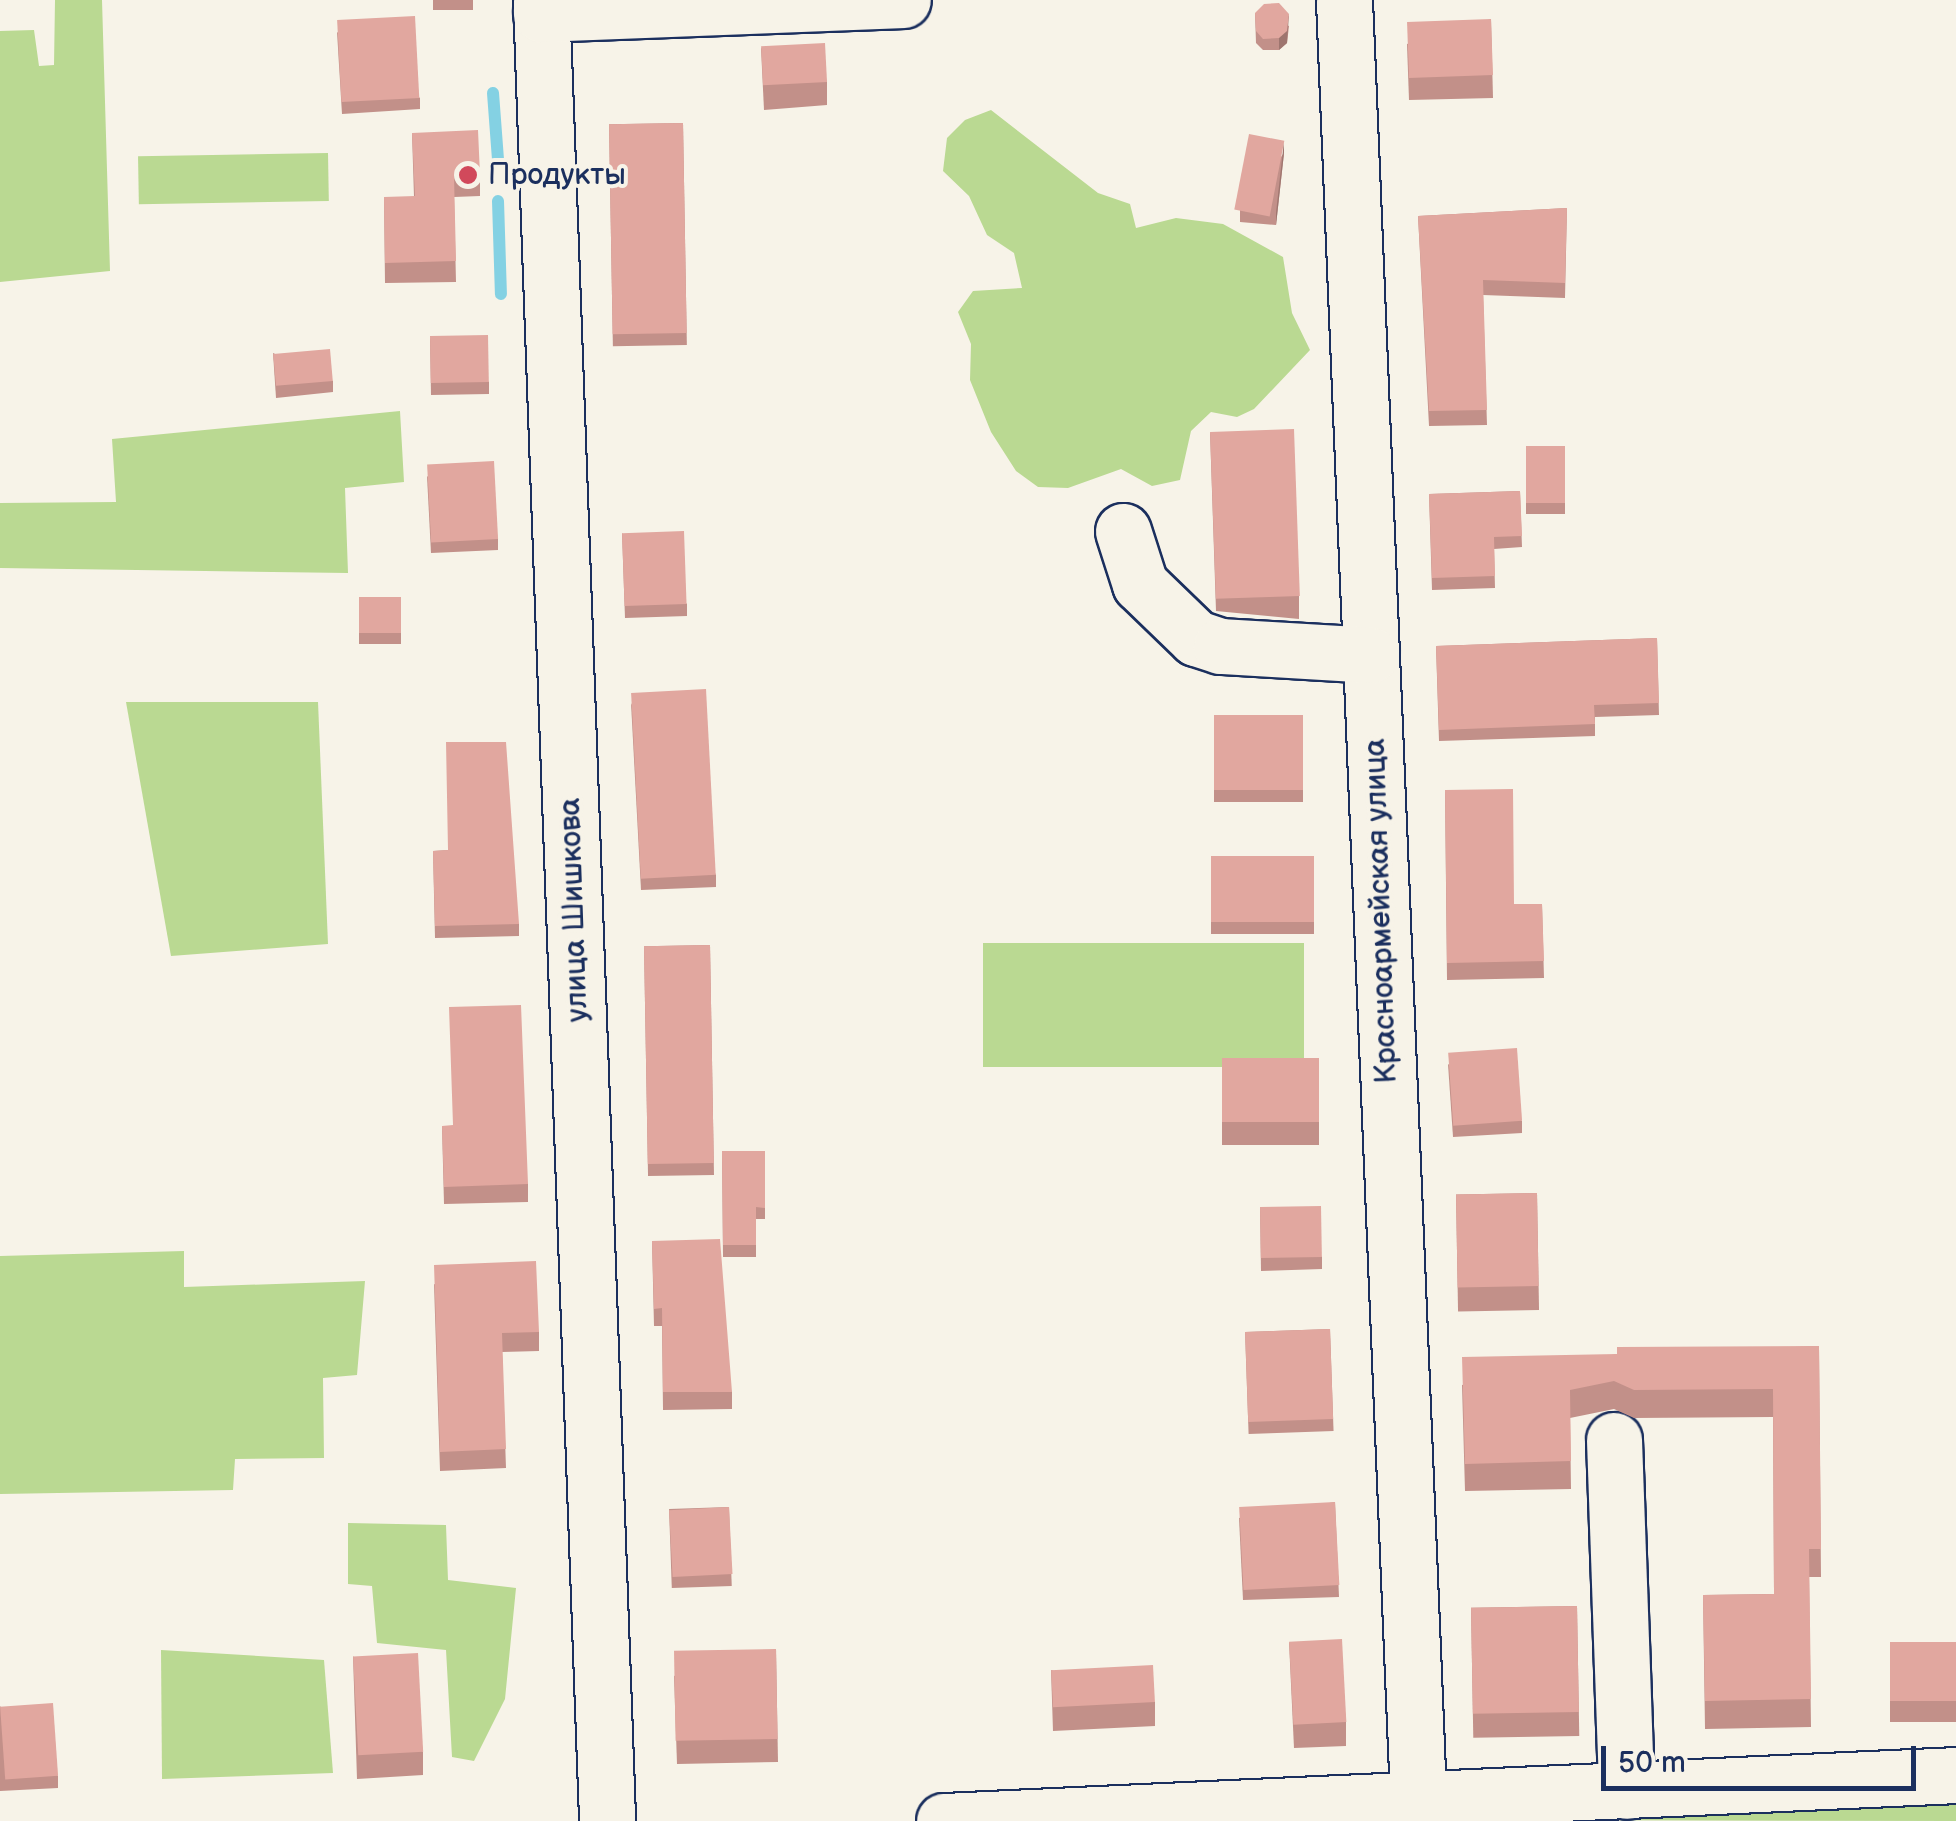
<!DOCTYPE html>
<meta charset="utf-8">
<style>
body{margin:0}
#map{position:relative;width:1956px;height:1821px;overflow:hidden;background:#f7f3e8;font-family:"Balsamiq Sans",sans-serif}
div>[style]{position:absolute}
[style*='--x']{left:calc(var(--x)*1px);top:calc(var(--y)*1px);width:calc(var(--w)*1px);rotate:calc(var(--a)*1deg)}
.green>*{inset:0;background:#bad992;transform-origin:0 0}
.stream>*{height:12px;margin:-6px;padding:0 6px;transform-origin:6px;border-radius:6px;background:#84d1e3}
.roads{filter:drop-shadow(2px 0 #1b2f5e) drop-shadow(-2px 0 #1b2f5e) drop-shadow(0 2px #1b2f5e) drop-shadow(0 -2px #1b2f5e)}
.minor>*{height:55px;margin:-27.5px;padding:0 27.5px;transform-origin:27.5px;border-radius:27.5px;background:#f7f3e8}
.wall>*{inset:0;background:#c29089;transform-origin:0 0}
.shaded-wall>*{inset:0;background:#9e756f}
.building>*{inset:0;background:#e1a79f;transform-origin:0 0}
.dots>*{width:28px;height:28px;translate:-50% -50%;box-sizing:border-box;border:5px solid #f7f3e8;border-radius:50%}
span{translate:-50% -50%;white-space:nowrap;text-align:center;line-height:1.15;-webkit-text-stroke:8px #f7f3e8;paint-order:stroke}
.poi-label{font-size:30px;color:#1b2f5e}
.left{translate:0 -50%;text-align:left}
.street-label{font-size:30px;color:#1b2f5e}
.scale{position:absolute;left:1601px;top:1746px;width:315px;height:45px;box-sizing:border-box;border:5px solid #1b2f5e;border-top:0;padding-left:12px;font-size:30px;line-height:35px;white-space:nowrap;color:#1b2f5e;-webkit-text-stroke:8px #f7f3e8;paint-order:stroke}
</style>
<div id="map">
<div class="green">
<i style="clip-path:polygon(55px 0,102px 0,110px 271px,0 282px,0 31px,34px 30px,39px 66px,54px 65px)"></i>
<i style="clip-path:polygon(991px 110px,1098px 193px,1130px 204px,1136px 228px,1176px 218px,1223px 224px,1283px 257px,1292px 313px,1310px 350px,1254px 409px,1237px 417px,1211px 412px,1191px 431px,1180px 480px,1152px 486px,1121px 469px,1068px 488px,1038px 487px,1016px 471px,991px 432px,970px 380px,971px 344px,958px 312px,973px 291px,1022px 288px,1014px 253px,987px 235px,969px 196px,943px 171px,947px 138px,965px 120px)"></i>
<i style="left:328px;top:153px;width:48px;height:190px;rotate:89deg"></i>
<i style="clip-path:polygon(400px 411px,404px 482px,345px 488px,348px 573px,0 568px,0 503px,116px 502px,112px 439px)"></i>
<i style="clip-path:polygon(126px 702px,318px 702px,328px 944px,171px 956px)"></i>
<i style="left:1304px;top:943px;width:124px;height:321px;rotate:90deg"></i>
<i style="clip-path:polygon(184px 1251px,184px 1287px,365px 1281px,357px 1375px,323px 1378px,324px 1458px,235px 1459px,233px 1490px,0 1494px,0 1256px)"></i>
<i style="clip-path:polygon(348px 1523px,446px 1525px,448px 1580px,516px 1588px,505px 1699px,474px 1761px,452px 1757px,446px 1650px,377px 1643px,372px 1586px,348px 1584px)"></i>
<i style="clip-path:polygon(161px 1650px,324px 1660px,333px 1773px,162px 1779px)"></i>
<i style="clip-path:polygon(1956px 1803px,1956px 1821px,1474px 1820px)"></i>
</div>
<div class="stream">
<i style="--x:493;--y:93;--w:66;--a:85.7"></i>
<i style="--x:498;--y:201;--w:93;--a:88.2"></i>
</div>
<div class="roads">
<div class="minor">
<i style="--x:541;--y:0;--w:1822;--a:87.92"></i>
<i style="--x:1344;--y:0;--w:1823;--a:87.64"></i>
<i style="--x:541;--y:14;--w:362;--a:-2.2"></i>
<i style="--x:1123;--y:531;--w:56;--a:72.2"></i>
<i style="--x:1140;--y:584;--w:78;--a:44"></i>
<i style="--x:1196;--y:638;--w:26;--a:18"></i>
<i style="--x:1221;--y:646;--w:150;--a:3.4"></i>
<i style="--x:1614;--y:1440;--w:351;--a:88"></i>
<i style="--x:944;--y:1821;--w:1013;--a:-2.6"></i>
</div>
</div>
<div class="wall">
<i style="left:433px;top:0;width:40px;height:10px"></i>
<i style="clip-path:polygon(1255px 13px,1289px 26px,1287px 43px,1279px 50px,1263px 50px,1256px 43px)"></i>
<i style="clip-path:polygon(1491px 19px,1493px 98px,1409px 100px,1407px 44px)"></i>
<i style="clip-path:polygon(337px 32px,420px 98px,420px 109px,342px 114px)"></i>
<i style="clip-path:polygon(761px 48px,827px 82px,827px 105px,764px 110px)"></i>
<i style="left:683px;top:123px;width:222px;height:74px;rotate:89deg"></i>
<i style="clip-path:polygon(412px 133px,480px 175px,480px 196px,454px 197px,456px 282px,385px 283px,384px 197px,414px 197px)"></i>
<i style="clip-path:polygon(1284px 153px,1276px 225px,1240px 222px,1240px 210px)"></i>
<i style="clip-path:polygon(1567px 208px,1565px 298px,1483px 295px,1487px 425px,1429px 426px,1418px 216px)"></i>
<i style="clip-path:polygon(430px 338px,489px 382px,489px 394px,431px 395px)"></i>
<i style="clip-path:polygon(273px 353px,333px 381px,333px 392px,276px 398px)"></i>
<i style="clip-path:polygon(1210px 432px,1299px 596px,1299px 619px,1216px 611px)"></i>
<i style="left:1526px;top:446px;width:39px;height:68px"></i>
<i style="clip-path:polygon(427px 476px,498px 539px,498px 550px,431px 553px)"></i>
<i style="clip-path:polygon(1520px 491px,1522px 547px,1494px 549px,1495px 588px,1432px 590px,1429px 494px)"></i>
<i style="clip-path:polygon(622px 533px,687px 604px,687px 616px,625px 618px)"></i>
<i style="left:359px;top:597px;width:42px;height:47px"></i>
<i style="clip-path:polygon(1657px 638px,1659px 715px,1595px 717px,1595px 736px,1439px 741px,1436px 646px)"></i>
<i style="clip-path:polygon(631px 703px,716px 875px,716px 887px,641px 890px)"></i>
<i style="left:1214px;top:715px;width:89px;height:87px"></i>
<i style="clip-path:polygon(1445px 790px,1514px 904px,1542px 904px,1544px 978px,1447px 980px)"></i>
<i style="clip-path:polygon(448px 850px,519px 924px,519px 936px,435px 938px,433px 851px)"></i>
<i style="left:1211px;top:856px;width:103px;height:78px"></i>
<i style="left:710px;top:945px;width:230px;height:66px;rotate:89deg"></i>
<i style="left:1222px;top:1058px;width:97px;height:87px"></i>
<i style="clip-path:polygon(1448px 1064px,1522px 1121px,1522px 1133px,1453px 1137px)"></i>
<i style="clip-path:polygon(442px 1126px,528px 1184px,528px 1202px,444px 1204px)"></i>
<i style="clip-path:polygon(722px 1151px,765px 1151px,765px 1219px,756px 1219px,756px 1257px,723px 1257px)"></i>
<i style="left:1537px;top:1193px;width:117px;height:81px;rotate:89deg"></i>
<i style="clip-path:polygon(1260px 1207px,1322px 1257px,1322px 1269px,1261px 1271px)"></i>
<i style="clip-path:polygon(652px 1241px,732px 1392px,732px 1409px,663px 1410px,662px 1326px,654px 1326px)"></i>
<i style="clip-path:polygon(434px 1284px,539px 1332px,539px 1351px,502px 1352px,506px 1468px,440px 1471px)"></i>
<i style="left:1330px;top:1329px;width:102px;height:85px;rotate:88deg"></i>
<i style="clip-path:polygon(1819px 1346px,1821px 1577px,1809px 1577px,1811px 1727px,1705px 1729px,1703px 1595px,1774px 1594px,1773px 1417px,1634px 1418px,1614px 1409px,1570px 1418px,1571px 1489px,1465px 1491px,1462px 1385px,1617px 1354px)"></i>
<i style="clip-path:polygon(1335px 1502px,1339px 1597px,1243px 1600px,1239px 1518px)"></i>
<i style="left:729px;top:1507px;width:79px;height:60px;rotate:88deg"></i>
<i style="left:1577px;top:1606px;width:130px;height:106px;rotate:89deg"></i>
<i style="clip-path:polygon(1289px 1642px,1346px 1722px,1346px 1746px,1294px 1748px)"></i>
<i style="left:1956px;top:1642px;width:80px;height:66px;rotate:90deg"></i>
<i style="clip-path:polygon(776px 1649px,778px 1762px,677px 1764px,674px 1676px)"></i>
<i style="clip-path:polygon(353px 1656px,423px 1752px,423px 1775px,357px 1779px)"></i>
<i style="clip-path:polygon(1051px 1670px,1155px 1702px,1155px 1726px,1053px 1731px)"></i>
<i style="clip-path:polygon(0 1706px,58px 1776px,58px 1788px,0 1791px)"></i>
</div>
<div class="shaded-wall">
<i style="clip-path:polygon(1289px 14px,1287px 43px,1279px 50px,1279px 38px)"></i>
<i style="clip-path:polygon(1284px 141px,1284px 153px,1276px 225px,1276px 213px)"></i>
</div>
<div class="building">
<i style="clip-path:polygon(1279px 3px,1289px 14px,1287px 31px,1279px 38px,1263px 39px,1256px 31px,1255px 13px,1264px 4px)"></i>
<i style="left:415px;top:16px;width:82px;height:78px;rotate:87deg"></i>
<i style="left:1491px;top:19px;width:56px;height:84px;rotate:88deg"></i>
<i style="left:825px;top:43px;width:39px;height:64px;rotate:87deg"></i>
<i style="left:683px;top:123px;width:210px;height:74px;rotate:89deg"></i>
<i style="clip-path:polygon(478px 130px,480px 175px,454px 176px,456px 261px,385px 263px,384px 197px,415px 196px,412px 133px)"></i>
<i style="left:1249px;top:134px;width:36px;height:77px;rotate:11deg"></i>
<i style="clip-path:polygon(1567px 208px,1565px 283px,1483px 280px,1487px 410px,1429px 411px,1418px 216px)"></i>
<i style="left:488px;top:335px;width:47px;height:58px;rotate:89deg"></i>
<i style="left:330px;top:349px;width:32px;height:57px;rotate:85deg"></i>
<i style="left:1294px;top:429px;width:167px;height:84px;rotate:88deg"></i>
<i style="left:1526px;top:446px;width:39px;height:57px"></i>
<i style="left:494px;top:461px;width:78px;height:67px;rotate:87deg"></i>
<i style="clip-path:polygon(1520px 491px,1522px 536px,1494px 537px,1495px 576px,1432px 578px,1429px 494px)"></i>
<i style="left:684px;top:531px;width:73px;height:62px;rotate:88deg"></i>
<i style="left:359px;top:597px;width:42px;height:36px"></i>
<i style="clip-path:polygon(1657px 638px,1659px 703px,1594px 705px,1595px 724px,1439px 730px,1436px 646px)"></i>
<i style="left:706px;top:689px;width:186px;height:75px;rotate:87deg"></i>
<i style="left:1214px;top:715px;width:89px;height:75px"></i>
<i style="clip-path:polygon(446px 742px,506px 742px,519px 924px,435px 926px,433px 851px,448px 850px)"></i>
<i style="clip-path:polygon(1513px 789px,1514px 904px,1542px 904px,1544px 961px,1447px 963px,1445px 790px)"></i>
<i style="left:1211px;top:856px;width:103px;height:66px"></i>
<i style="left:710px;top:945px;width:218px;height:66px;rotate:89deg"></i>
<i style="clip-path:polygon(521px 1005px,528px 1184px,444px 1187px,442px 1126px,453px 1125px,449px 1007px)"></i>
<i style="left:1517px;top:1048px;width:73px;height:69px;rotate:86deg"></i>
<i style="left:1222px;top:1058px;width:97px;height:64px"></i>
<i style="clip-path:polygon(722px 1151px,765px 1151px,765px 1208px,756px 1207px,756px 1245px,723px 1245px)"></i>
<i style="left:1537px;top:1193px;width:93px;height:81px;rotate:89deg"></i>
<i style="left:1321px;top:1206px;width:51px;height:61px;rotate:89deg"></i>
<i style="clip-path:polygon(720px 1239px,732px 1392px,663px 1392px,662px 1308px,654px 1309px,652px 1241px)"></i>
<i style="clip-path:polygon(536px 1261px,539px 1332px,502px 1333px,506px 1449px,440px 1452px,434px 1265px)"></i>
<i style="left:1330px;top:1329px;width:90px;height:85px;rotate:88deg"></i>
<i style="clip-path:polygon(1819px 1346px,1821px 1549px,1809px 1549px,1811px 1699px,1705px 1701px,1703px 1595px,1774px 1594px,1773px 1389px,1634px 1390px,1614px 1381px,1570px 1390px,1571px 1461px,1465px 1464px,1462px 1357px,1617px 1354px,1617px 1347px)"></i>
<i style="left:1335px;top:1502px;width:83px;height:96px;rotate:87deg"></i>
<i style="left:729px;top:1507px;width:67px;height:60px;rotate:87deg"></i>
<i style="left:1577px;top:1606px;width:106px;height:106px;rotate:89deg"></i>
<i style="left:1342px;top:1639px;width:83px;height:53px;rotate:87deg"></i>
<i style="left:1956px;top:1642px;width:59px;height:66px;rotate:90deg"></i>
<i style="left:776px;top:1649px;width:90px;height:102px;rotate:89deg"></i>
<i style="left:418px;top:1653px;width:99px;height:65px;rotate:87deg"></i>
<i style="left:1153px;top:1665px;width:37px;height:102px;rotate:87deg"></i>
<i style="left:53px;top:1703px;width:73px;height:53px;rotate:86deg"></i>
</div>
<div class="dots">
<i style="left:468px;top:175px;background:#d1495b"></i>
</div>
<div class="poi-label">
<span class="left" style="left:488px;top:175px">Продукты</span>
</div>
<div class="street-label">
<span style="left:574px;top:910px;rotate:-92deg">улица Шишкова</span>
<span style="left:1381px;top:911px;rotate:-92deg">Красноармейская улица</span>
</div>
<div class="scale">50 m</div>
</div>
